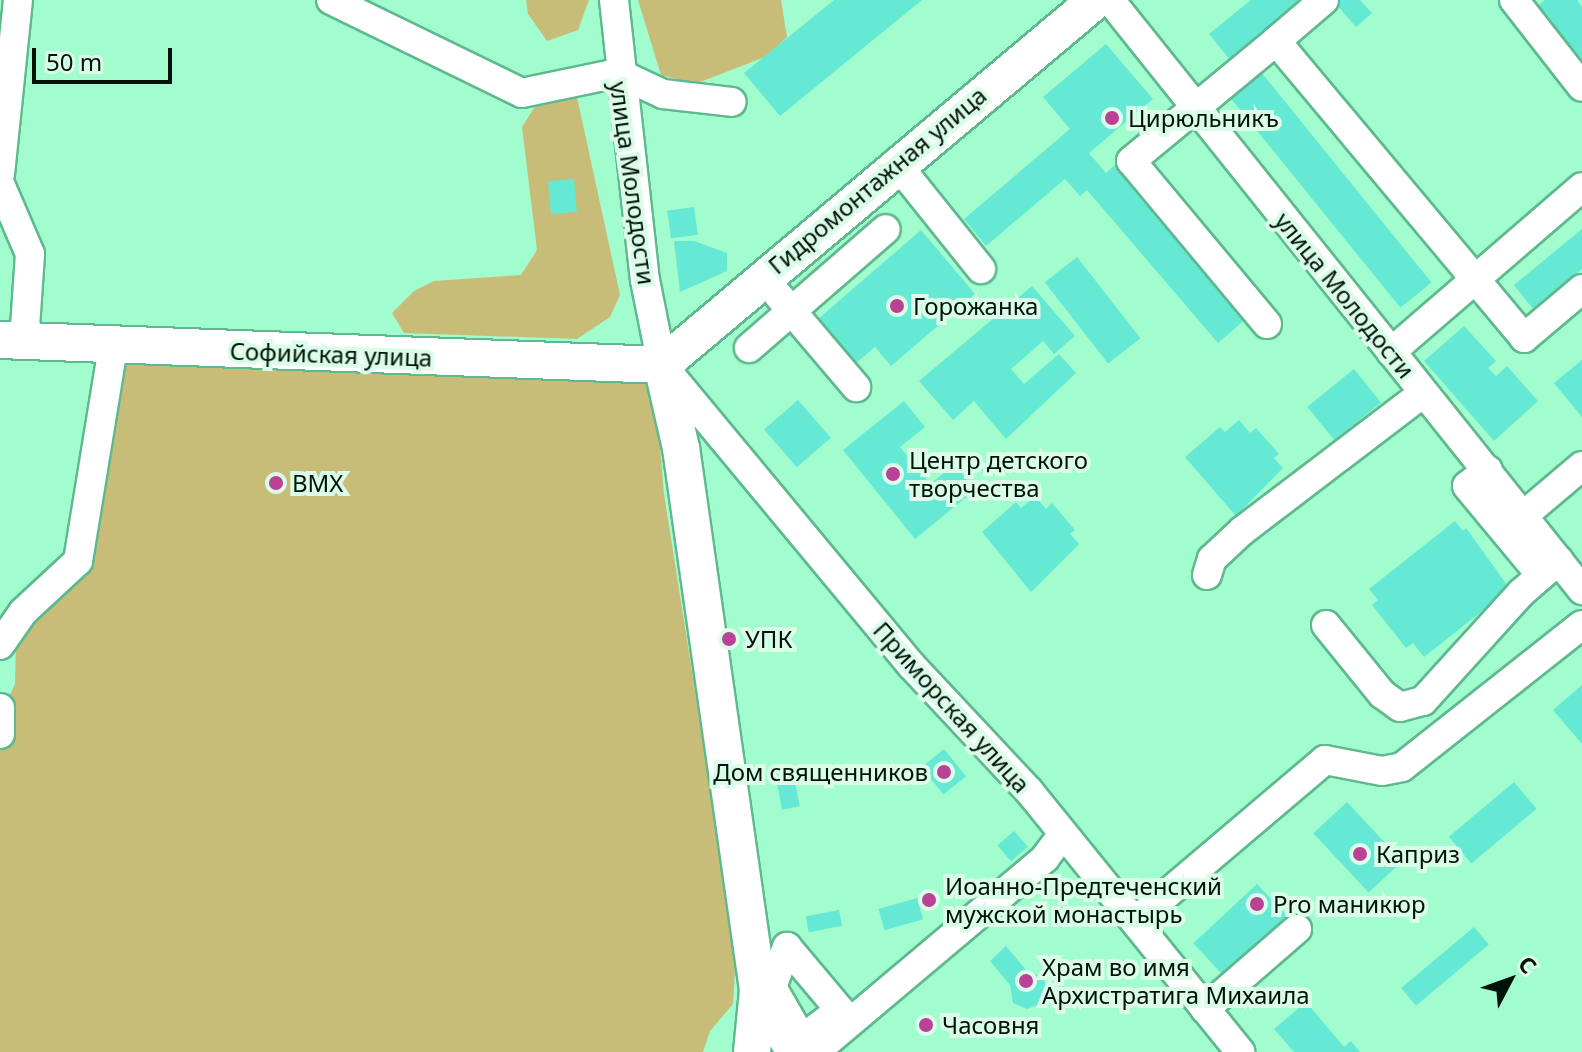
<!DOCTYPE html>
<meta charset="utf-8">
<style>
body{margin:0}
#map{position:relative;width:1582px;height:1052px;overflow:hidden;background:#a1fcce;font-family:"Noto Sans",sans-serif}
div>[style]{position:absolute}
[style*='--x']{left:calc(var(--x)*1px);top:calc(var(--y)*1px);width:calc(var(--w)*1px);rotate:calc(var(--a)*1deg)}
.green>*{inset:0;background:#c7bd78}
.building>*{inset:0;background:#65e9d4;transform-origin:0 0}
.round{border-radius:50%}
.roads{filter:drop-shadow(2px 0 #5eb98e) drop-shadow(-2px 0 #5eb98e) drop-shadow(0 2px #5eb98e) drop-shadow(0 -2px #5eb98e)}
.minor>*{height:28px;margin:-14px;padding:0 14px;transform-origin:14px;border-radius:14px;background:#fff}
.major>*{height:36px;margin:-18px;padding:0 18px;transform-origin:18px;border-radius:18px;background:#fff}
.dots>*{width:22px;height:22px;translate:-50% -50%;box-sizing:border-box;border:4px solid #dafce9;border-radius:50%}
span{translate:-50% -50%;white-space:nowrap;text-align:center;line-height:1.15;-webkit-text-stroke:8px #dafce9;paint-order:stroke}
.poi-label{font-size:24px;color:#001308}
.left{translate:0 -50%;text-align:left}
.right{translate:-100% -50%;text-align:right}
.street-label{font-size:24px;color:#001308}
.north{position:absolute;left:1470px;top:940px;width:80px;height:80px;-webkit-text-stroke:6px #dafce9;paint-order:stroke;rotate:49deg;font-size:22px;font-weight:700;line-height:32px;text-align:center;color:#001308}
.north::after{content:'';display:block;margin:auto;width:28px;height:36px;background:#001308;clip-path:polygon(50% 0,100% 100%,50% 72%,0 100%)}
.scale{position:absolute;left:32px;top:48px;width:140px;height:36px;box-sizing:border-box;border:4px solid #001308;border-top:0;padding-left:10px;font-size:24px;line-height:28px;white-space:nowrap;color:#001308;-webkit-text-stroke:6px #dafce9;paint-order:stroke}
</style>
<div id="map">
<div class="green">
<i style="clip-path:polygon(526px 0,589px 0,578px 30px,547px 41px,528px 14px)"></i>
<i style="clip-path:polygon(638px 0,781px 0,787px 37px,767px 56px,695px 84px,661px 75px)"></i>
<i style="clip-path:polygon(567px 86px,577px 97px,620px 295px,610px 317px,577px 339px,404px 333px,392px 313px,414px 291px,434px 281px,521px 275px,537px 250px,522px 127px,541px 97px)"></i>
<i style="clip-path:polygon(113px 360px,643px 374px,655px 388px,664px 494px,736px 951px,733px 1004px,710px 1031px,703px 1052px,0 1052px,0 737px,2px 713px,15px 684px,17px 595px,69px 548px)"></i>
</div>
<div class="building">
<i style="clip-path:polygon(834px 0,922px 0,780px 116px,744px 73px)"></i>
<i style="clip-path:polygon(1251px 0,1305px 0,1231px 61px,1209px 34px)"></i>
<i style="clip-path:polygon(1340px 0,1360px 0,1372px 13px,1356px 27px,1336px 4px)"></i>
<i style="clip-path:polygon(1545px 0,1577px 0,1582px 7px,1582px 66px,1535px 8px)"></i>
<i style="clip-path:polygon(1106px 44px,1153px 99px,1089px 153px,1106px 173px,1116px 164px,1247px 318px,1218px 343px,1087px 190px,1080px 196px,1065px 179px,986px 246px,964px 219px,1070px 129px,1043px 97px)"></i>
<i style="left:1261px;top:72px;width:271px;height:40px;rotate:51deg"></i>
<i style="left:574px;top:179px;width:33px;height:26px;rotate:85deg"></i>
<i style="left:694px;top:207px;width:28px;height:27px;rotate:82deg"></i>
<i style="clip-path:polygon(1582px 229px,1582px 269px,1533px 309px,1514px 285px)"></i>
<i style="clip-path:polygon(921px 230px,975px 294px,891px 366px,875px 347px,856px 363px,818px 319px)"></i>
<i style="clip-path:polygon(674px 241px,694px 241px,727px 253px,727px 271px,680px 292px)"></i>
<i style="left:1077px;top:257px;width:103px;height:41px;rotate:52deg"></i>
<i style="clip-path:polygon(1032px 286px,1075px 336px,1054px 354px,1043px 341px,1011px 369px,1024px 384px,1059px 354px,1076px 373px,1006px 439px,974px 401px,953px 420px,919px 381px)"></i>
<i style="clip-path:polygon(1464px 326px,1496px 361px,1488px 368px,1496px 376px,1507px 366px,1538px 401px,1494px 441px,1424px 361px)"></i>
<i style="clip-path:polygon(1582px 360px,1582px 417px,1554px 383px)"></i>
<i style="left:1354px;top:369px;width:43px;height:60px;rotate:51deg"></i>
<i style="left:798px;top:400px;width:50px;height:45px;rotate:49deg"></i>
<i style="clip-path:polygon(904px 401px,925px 427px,900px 447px,930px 484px,955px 464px,975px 490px,915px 539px,843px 450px)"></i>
<i style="clip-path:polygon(1239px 420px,1250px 433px,1256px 428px,1279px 454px,1274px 458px,1283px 468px,1236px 516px,1185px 457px,1220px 427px,1225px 432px)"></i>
<i style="clip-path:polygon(1035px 496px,1046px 509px,1052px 503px,1075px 530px,1070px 534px,1079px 544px,1031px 592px,982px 532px,1016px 502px,1021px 508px)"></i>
<i style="clip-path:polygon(1455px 521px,1463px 531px,1466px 528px,1510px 589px,1424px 657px,1413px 643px,1406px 648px,1372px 605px,1378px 600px,1369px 589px)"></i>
<i style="clip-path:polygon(1582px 685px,1582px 744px,1553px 710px)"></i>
<i style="left:944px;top:749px;width:35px;height:29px;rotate:51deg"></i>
<i style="left:792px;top:766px;width:41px;height:18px;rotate:79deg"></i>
<i style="left:1514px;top:782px;width:35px;height:85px;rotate:50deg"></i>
<i style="left:1347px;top:802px;width:81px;height:46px;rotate:47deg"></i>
<i style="left:1014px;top:831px;width:21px;height:22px;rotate:49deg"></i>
<i style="left:1257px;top:884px;width:47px;height:87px;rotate:47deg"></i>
<i style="left:917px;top:898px;width:22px;height:40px;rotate:74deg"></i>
<i style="left:839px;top:910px;width:16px;height:34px;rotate:79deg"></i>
<i style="left:1474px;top:927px;width:23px;height:95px;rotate:50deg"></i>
<i style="clip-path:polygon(1006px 946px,1027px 971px,1043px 977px,1048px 991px,1041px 1004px,1027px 1009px,1013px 1003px,1010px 985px,990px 961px)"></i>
<i style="clip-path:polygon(1306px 1002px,1344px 1047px,1351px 1041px,1360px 1052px,1294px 1052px,1274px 1029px)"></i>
<i class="round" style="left:917px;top:1016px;width:18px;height:18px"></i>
</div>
<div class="roads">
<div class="minor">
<i style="--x:331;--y:0;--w:212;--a:26"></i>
<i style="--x:522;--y:93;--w:98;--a:-11.8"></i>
<i style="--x:618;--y:73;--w:50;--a:25"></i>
<i style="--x:663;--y:94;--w:69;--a:6.6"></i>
<i style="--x:614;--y:0;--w:282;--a:83.7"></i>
<i style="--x:645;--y:280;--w:87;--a:78.7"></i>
<i style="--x:662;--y:365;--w:391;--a:50.3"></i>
<i style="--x:912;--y:666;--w:171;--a:46.9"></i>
<i style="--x:1029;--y:791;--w:336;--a:51"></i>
<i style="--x:1110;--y:0;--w:756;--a:51.34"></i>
<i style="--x:1514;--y:0;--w:110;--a:52"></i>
<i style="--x:1276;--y:41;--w:63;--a:-40.5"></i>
<i style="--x:896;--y:163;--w:136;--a:51.3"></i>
<i style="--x:0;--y:174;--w:175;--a:-84.1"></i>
<i style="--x:0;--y:184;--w:76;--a:66.8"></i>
<i style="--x:30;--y:254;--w:87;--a:93.9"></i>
<i style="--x:778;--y:295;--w:121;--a:49.7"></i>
<i style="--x:1267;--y:324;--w:212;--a:-129.8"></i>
<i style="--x:1131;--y:161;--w:188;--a:-39.6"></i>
<i style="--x:1276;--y:41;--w:387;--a:50.1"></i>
<i style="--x:1524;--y:338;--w:76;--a:-40.2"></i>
<i style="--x:749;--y:348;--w:181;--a:-41"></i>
<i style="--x:1391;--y:352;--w:252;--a:-40.8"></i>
<i style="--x:1488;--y:470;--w:26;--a:143"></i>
<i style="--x:1467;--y:486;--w:116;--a:50.3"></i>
<i style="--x:1524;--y:515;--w:76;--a:-40.2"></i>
<i style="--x:1207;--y:575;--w:17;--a:-73"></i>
<i style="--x:1212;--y:559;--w:41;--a:-43"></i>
<i style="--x:1242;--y:531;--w:228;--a:-37.3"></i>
<i style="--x:1326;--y:625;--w:89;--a:50.9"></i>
<i style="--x:1382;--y:694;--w:22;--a:36"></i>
<i style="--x:1400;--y:707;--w:24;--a:-15"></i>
<i style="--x:1423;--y:701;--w:146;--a:-47.8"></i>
<i style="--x:1521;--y:593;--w:50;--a:-41"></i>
<i style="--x:0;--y:645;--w:40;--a:-55.1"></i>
<i style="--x:23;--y:612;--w:75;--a:-42.8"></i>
<i style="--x:78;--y:561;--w:216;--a:-80.7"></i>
<i style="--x:0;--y:708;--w:26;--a:90"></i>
<i style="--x:1135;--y:921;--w:249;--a:-40.3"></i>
<i style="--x:1325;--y:760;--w:58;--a:10.9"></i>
<i style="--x:1382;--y:771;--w:20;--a:-11"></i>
<i style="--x:1402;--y:767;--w:229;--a:-38.3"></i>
<i style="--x:787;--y:947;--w:82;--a:49.9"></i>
<i style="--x:840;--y:1010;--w:48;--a:142.7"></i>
<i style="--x:802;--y:1039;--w:60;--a:-120"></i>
<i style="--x:772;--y:987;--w:43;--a:-69.4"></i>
<i style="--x:1205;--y:1009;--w:122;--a:-41"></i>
<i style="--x:815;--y:1052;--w:301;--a:-40.1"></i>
<i style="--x:1045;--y:858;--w:26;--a:-53"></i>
</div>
<div class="major">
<i style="--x:0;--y:340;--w:662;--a:2.16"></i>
<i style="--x:662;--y:365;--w:85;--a:77.1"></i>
<i style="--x:681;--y:448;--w:547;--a:81.91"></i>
<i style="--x:758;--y:990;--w:62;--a:95.5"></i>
<i style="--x:662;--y:365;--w:567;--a:-40.06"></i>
<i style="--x:758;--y:990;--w:72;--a:59.2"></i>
</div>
</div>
<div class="dots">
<i style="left:1112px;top:118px;background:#b94196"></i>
<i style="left:897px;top:306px;background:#b94196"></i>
<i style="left:893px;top:474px;background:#b94196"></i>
<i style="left:276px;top:483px;background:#b94196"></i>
<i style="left:729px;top:639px;background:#b94196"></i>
<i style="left:944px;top:772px;background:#b94196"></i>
<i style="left:1360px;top:854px;background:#b94196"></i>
<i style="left:929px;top:900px;background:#b94196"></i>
<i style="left:1257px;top:904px;background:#b94196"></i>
<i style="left:1026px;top:981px;background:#b94196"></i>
<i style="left:926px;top:1025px;background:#b94196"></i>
</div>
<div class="poi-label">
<span class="left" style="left:1128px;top:118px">Цирюльникъ</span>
<span class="left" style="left:913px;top:306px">Горожанка</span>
<span class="left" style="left:909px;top:474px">Центр детского<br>творчества</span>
<span class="left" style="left:292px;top:483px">BMX</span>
<span class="left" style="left:745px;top:639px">УПК</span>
<span class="right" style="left:928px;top:772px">Дом священников</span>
<span class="left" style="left:1376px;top:854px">Каприз</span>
<span class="left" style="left:945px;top:900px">Иоанно-Предтеченский<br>мужской монастырь</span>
<span class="left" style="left:1273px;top:904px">Pro маникюр</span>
<span class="left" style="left:1042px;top:981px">Храм во имя<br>Архистратига Михаила</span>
<span class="left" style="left:942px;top:1025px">Часовня</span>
</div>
<div class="street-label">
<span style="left:877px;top:180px;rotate:-40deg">Гидромонтажная улица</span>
<span style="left:633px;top:183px;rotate:82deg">улица Молодости</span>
<span style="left:1345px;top:295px;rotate:51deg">улица Молодости</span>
<span style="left:331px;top:354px;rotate:2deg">Софийская улица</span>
<span style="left:952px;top:707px;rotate:48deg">Приморская улица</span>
</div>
<div class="north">С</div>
<div class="scale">50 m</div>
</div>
